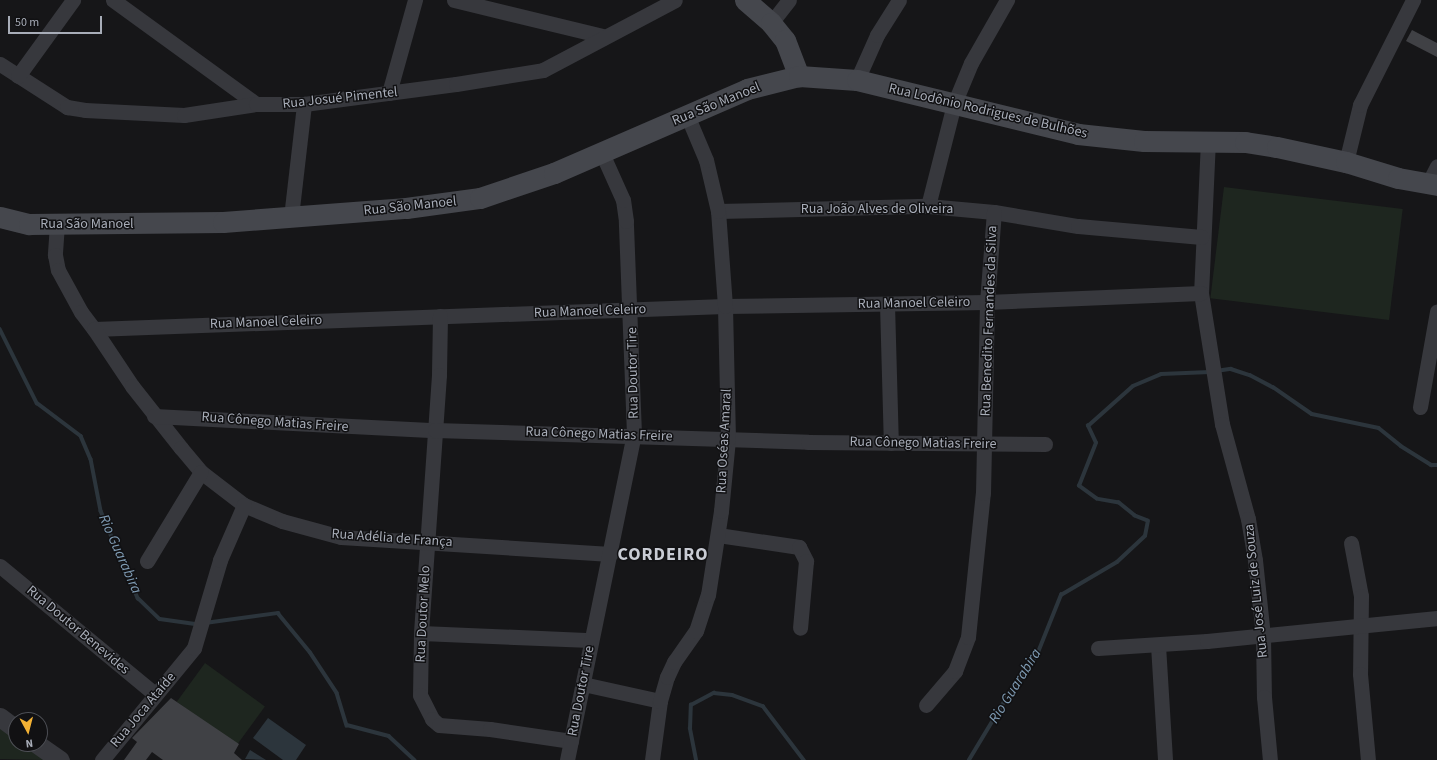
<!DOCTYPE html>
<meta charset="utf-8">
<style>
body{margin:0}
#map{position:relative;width:1437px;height:760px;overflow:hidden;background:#161618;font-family:"Source Sans 3",sans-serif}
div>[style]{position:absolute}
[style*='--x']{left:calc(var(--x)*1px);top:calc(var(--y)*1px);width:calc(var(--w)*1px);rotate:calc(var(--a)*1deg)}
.green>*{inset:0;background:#1e261f;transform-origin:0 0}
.water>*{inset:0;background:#2c353c}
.stream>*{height:3.5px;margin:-1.75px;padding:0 1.75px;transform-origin:1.75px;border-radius:1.75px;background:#2c353c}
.building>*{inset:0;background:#404145}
.minor>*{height:15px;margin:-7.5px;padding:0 7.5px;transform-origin:7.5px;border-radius:7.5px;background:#37383d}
.tertiary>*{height:19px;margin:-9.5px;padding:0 9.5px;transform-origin:9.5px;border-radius:9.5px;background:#37383d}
.secondary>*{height:21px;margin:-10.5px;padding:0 10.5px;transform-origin:10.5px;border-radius:10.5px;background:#45474d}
span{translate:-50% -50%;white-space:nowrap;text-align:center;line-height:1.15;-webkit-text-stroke:3px #111113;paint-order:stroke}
.street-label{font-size:14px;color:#a8adb8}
.water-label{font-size:15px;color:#7f9bb3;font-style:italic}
.district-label{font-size:18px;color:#c9ccd4;font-weight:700;letter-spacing:1px}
.north{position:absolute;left:8px;top:712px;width:40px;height:40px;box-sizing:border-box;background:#111113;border:1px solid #4d4f55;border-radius:50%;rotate:173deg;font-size:11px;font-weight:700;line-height:16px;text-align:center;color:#a8adb8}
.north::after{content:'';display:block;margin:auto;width:14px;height:18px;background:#f2b134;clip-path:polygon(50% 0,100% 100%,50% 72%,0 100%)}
.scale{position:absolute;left:8px;top:16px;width:94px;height:18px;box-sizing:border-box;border:2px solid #a8adb8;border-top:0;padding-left:5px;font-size:12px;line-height:14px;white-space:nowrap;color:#a8adb8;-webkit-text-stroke:3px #111113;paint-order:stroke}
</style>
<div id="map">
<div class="green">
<i style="left:1224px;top:187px;width:180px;height:112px;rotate:7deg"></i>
<i style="left:205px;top:663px;width:74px;height:48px;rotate:36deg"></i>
<i style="clip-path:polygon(0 728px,16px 739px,16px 744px,23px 744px,45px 760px,0 759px)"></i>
</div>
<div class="water">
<i style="clip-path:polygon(268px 718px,306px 745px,296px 760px,283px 760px,253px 738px)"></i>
<i style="clip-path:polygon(250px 750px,266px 760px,245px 759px)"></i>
</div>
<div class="stream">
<i style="--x:0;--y:329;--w:83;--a:63.4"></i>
<i style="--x:37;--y:403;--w:55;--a:36.9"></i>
<i style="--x:81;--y:436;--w:25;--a:67"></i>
<i style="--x:91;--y:459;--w:53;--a:79.1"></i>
<i style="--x:101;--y:511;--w:95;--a:67"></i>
<i style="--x:138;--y:598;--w:30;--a:44"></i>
<i style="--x:160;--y:619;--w:37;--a:8"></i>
<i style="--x:1216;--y:371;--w:15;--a:-8"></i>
<i style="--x:1231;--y:369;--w:20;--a:18"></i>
<i style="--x:1250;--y:375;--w:26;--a:28"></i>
<i style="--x:1273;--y:387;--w:47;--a:34.7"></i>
<i style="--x:1312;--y:414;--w:68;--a:11.8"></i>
<i style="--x:1379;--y:428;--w:28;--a:39"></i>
<i style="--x:1401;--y:446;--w:36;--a:32"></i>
<i style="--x:1431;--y:465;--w:6;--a:0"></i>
<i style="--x:205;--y:623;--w:74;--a:-7.8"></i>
<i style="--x:278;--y:613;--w:50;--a:50.6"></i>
<i style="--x:310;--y:652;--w:49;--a:56.6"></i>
<i style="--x:337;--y:693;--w:34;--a:73"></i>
<i style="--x:347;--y:725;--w:43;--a:14.7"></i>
<i style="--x:389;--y:736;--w:35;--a:43"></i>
<i style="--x:696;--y:760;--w:32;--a:-101"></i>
<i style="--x:690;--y:729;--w:24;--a:-88"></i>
<i style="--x:691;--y:705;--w:26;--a:-28"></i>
<i style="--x:714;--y:693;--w:18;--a:6"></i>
<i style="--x:732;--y:695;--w:33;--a:20"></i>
<i style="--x:763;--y:706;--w:68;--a:52.8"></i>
<i style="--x:969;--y:760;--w:79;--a:-58.9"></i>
<i style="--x:1010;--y:692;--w:46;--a:-53.9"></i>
<i style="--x:1037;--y:655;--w:65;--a:-68.2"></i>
<i style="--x:1061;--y:595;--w:65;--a:-30.5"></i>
<i style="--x:1117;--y:562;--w:38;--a:-43"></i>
<i style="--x:1145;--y:536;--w:15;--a:-79"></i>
<i style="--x:1148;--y:521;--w:14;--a:-159"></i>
<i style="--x:1135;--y:516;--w:21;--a:-141"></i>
<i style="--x:1119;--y:503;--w:22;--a:-170"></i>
<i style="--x:1097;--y:499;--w:22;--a:-144"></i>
<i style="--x:1079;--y:486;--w:46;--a:-68.4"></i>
<i style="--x:1096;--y:443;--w:19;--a:-115"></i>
<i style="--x:1088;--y:426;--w:60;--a:-41.6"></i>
<i style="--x:1133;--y:386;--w:30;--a:-23"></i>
<i style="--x:1161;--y:374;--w:49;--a:-2.3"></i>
</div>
<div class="building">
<i style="clip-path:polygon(1412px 30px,1437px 43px,1437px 57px,1406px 41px)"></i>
<i style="clip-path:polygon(171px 698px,239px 744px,234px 753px,242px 760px,163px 760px,152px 752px,146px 760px,124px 760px,137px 742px,132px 738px)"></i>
</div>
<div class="minor">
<i style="--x:113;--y:0;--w:177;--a:36"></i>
<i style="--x:454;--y:0;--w:153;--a:13.6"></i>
<i style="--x:771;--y:23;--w:29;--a:-52"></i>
<i style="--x:0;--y:64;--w:80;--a:32.7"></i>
<i style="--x:67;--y:107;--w:18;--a:9"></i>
<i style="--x:85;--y:110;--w:99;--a:2.9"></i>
<i style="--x:184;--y:115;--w:73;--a:-8.7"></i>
<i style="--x:256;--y:104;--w:48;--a:0"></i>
<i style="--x:304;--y:104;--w:153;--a:-7.5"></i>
<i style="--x:456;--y:84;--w:88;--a:-9.1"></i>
<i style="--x:543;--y:70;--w:149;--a:-27.9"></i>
<i style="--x:18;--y:76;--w:94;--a:-54.1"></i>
<i style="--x:857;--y:80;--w:49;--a:-66"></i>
<i style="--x:877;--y:35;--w:41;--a:-57.8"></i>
<i style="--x:389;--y:93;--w:97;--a:-74.4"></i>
<i style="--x:1208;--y:140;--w:153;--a:92.6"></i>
<i style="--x:1201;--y:293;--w:133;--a:80.9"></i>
<i style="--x:1222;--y:424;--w:98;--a:74.7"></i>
<i style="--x:1248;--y:519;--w:42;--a:80.3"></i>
<i style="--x:1255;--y:560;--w:76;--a:84"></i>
<i style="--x:1263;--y:636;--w:61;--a:89.1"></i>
<i style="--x:1264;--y:697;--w:63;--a:84.6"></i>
<i style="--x:1346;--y:162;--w:59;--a:-76.2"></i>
<i style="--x:1360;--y:105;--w:118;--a:-63.2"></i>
<i style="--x:1428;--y:184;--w:20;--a:-63"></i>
<i style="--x:928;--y:206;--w:105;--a:-75.7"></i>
<i style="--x:954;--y:104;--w:44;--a:-67.5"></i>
<i style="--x:971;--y:63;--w:73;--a:-60.3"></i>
<i style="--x:718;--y:211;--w:210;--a:-1.4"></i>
<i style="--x:928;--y:206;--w:66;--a:5.2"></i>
<i style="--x:994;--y:212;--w:85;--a:9.5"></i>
<i style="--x:1078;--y:226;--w:124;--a:5.1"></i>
<i style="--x:291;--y:217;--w:114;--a:-83.4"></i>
<i style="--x:57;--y:224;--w:31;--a:94"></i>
<i style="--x:55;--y:255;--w:15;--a:79"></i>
<i style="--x:58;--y:270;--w:48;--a:61.3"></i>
<i style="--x:81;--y:312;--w:21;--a:53"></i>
<i style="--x:94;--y:329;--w:631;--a:-2.09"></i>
<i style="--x:725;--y:306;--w:262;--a:-0.9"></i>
<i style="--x:987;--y:302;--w:214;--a:-2.4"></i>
<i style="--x:887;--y:304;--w:139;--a:88.4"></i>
<i style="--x:440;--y:316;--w:59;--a:91"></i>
<i style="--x:439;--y:375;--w:259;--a:94"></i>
<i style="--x:421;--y:633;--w:62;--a:90.9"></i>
<i style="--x:420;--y:695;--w:27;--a:63"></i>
<i style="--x:432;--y:719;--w:9;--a:41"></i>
<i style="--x:439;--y:725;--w:51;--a:4.5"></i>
<i style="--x:490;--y:729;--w:82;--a:8.4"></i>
<i style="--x:94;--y:329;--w:69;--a:56.3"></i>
<i style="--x:132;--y:386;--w:79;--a:51.7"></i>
<i style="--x:181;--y:448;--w:31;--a:50"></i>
<i style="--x:201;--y:472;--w:54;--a:37.5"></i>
<i style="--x:244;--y:505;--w:41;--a:22.8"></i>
<i style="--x:282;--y:521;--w:61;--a:15.2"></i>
<i style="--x:341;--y:537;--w:270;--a:3.6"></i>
<i style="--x:1420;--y:407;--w:97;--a:-79.9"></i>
<i style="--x:154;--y:416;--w:281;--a:2.9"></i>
<i style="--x:435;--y:430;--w:373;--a:1.8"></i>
<i style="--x:808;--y:442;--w:237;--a:0.5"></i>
<i style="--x:718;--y:535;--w:82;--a:8.4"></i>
<i style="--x:799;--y:547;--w:16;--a:63"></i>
<i style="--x:806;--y:561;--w:67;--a:95.1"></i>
<i style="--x:1351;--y:543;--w:54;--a:79.3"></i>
<i style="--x:1361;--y:596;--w:78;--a:90.7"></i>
<i style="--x:1360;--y:674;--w:86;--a:84.7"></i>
<i style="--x:147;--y:561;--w:104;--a:-58.8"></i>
<i style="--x:0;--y:566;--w:201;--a:39.6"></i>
<i style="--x:421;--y:633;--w:170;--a:2.4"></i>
<i style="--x:1158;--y:645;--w:115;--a:86.5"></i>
<i style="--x:1098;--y:648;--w:109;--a:-3.7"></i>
<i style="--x:1207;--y:641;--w:231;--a:-5.7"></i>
<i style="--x:583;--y:684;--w:79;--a:12.4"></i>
<i style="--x:926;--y:705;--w:45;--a:-49.5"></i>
<i style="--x:955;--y:671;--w:36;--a:-69"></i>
<i style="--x:968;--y:637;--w:145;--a:-84.1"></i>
<i style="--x:983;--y:493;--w:191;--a:-88.8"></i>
<i style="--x:987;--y:302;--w:90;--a:-85.6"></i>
<i style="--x:102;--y:760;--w:145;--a:-50.6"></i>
<i style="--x:194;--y:648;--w:92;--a:-73.5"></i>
<i style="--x:220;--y:560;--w:60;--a:-66.4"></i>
<i style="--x:567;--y:760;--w:333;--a:-78.4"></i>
<i style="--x:634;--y:434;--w:213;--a:-92.2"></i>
<i style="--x:626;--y:221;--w:21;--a:-98"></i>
<i style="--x:623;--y:200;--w:54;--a:-114.2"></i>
<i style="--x:652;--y:760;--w:60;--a:-82.3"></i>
<i style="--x:660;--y:701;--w:25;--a:-74"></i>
<i style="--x:667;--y:677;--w:17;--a:-65"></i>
<i style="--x:674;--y:662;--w:38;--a:-55"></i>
<i style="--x:696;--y:631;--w:38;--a:-72"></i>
<i style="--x:708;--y:595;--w:85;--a:-81.2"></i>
<i style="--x:721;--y:511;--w:72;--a:-84.4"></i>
<i style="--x:728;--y:439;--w:133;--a:-91.3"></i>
<i style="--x:725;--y:306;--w:95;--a:-94.2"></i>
<i style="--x:718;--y:211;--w:52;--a:-103.2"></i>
<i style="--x:706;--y:160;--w:49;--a:-112.9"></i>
</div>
<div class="tertiary">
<i style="--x:0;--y:717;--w:20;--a:37"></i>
<i style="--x:37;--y:744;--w:28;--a:35"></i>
</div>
<div class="secondary">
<i style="--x:745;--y:0;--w:35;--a:41"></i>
<i style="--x:771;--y:23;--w:22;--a:51"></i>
<i style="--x:785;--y:40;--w:39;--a:69"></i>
<i style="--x:0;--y:217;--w:30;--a:14"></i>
<i style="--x:29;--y:224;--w:194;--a:-0.6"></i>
<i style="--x:223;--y:222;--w:184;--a:-4.4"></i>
<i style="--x:406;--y:208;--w:75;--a:-7.7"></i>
<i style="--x:480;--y:198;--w:78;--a:-18.7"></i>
<i style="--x:554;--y:173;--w:210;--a:-23.5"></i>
<i style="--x:747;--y:89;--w:54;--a:-14"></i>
<i style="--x:799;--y:76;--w:58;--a:3.9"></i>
<i style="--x:857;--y:80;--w:228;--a:13.7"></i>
<i style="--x:1078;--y:134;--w:66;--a:6.1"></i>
<i style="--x:1144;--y:141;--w:101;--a:0.6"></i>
<i style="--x:1245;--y:142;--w:32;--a:9"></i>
<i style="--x:1277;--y:147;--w:71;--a:12.3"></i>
<i style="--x:1346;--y:162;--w:54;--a:17.1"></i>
<i style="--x:1398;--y:178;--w:40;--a:10"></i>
</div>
<div class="street-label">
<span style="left:340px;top:98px;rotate:-6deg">Rua Josué Pimentel</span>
<span style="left:716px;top:104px;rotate:-22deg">Rua São Manoel</span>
<span style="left:988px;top:111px;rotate:13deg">Rua Lodônio Rodrigues de Bulhões</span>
<span style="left:410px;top:206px;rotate:-6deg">Rua São Manoel</span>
<span style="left:877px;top:209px">Rua João Alves de Oliveira</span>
<span style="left:87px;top:224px">Rua São Manoel</span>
<span style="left:914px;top:303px;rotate:-1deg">Rua Manoel Celeiro</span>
<span style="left:590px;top:311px;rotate:-2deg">Rua Manoel Celeiro</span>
<span style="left:989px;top:321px;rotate:-88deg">Rua Benedito Fernandes da Silva</span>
<span style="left:266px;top:322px;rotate:-2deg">Rua Manoel Celeiro</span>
<span style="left:633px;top:373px;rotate:-91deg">Rua Doutor Tire</span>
<span style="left:275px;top:422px;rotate:4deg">Rua Cônego Matias Freire</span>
<span style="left:599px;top:434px;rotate:2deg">Rua Cônego Matias Freire</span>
<span style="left:724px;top:441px;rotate:-87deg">Rua Oséas Amaral</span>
<span style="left:923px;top:443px;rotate:1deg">Rua Cônego Matias Freire</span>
<span style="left:392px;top:538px;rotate:4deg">Rua Adélia de França</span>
<span style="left:1256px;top:591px;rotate:-96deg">Rua José Luiz de Souza</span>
<span style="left:423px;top:614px;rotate:-87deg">Rua Doutor Melo</span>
<span style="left:78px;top:630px;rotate:40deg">Rua Doutor Benevides</span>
<span style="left:581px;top:691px;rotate:-79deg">Rua Doutor Tire</span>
<span style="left:143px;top:710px;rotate:-50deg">Rua Joca Ataíde</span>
</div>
<div class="water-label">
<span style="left:120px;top:554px;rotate:66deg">Rio Guarabira</span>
<span style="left:1015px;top:686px;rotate:-58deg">Rio Guarabira</span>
</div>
<div class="district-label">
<span style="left:663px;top:555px">CORDEIRO</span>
</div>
<div class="north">N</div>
<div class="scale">50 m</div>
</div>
